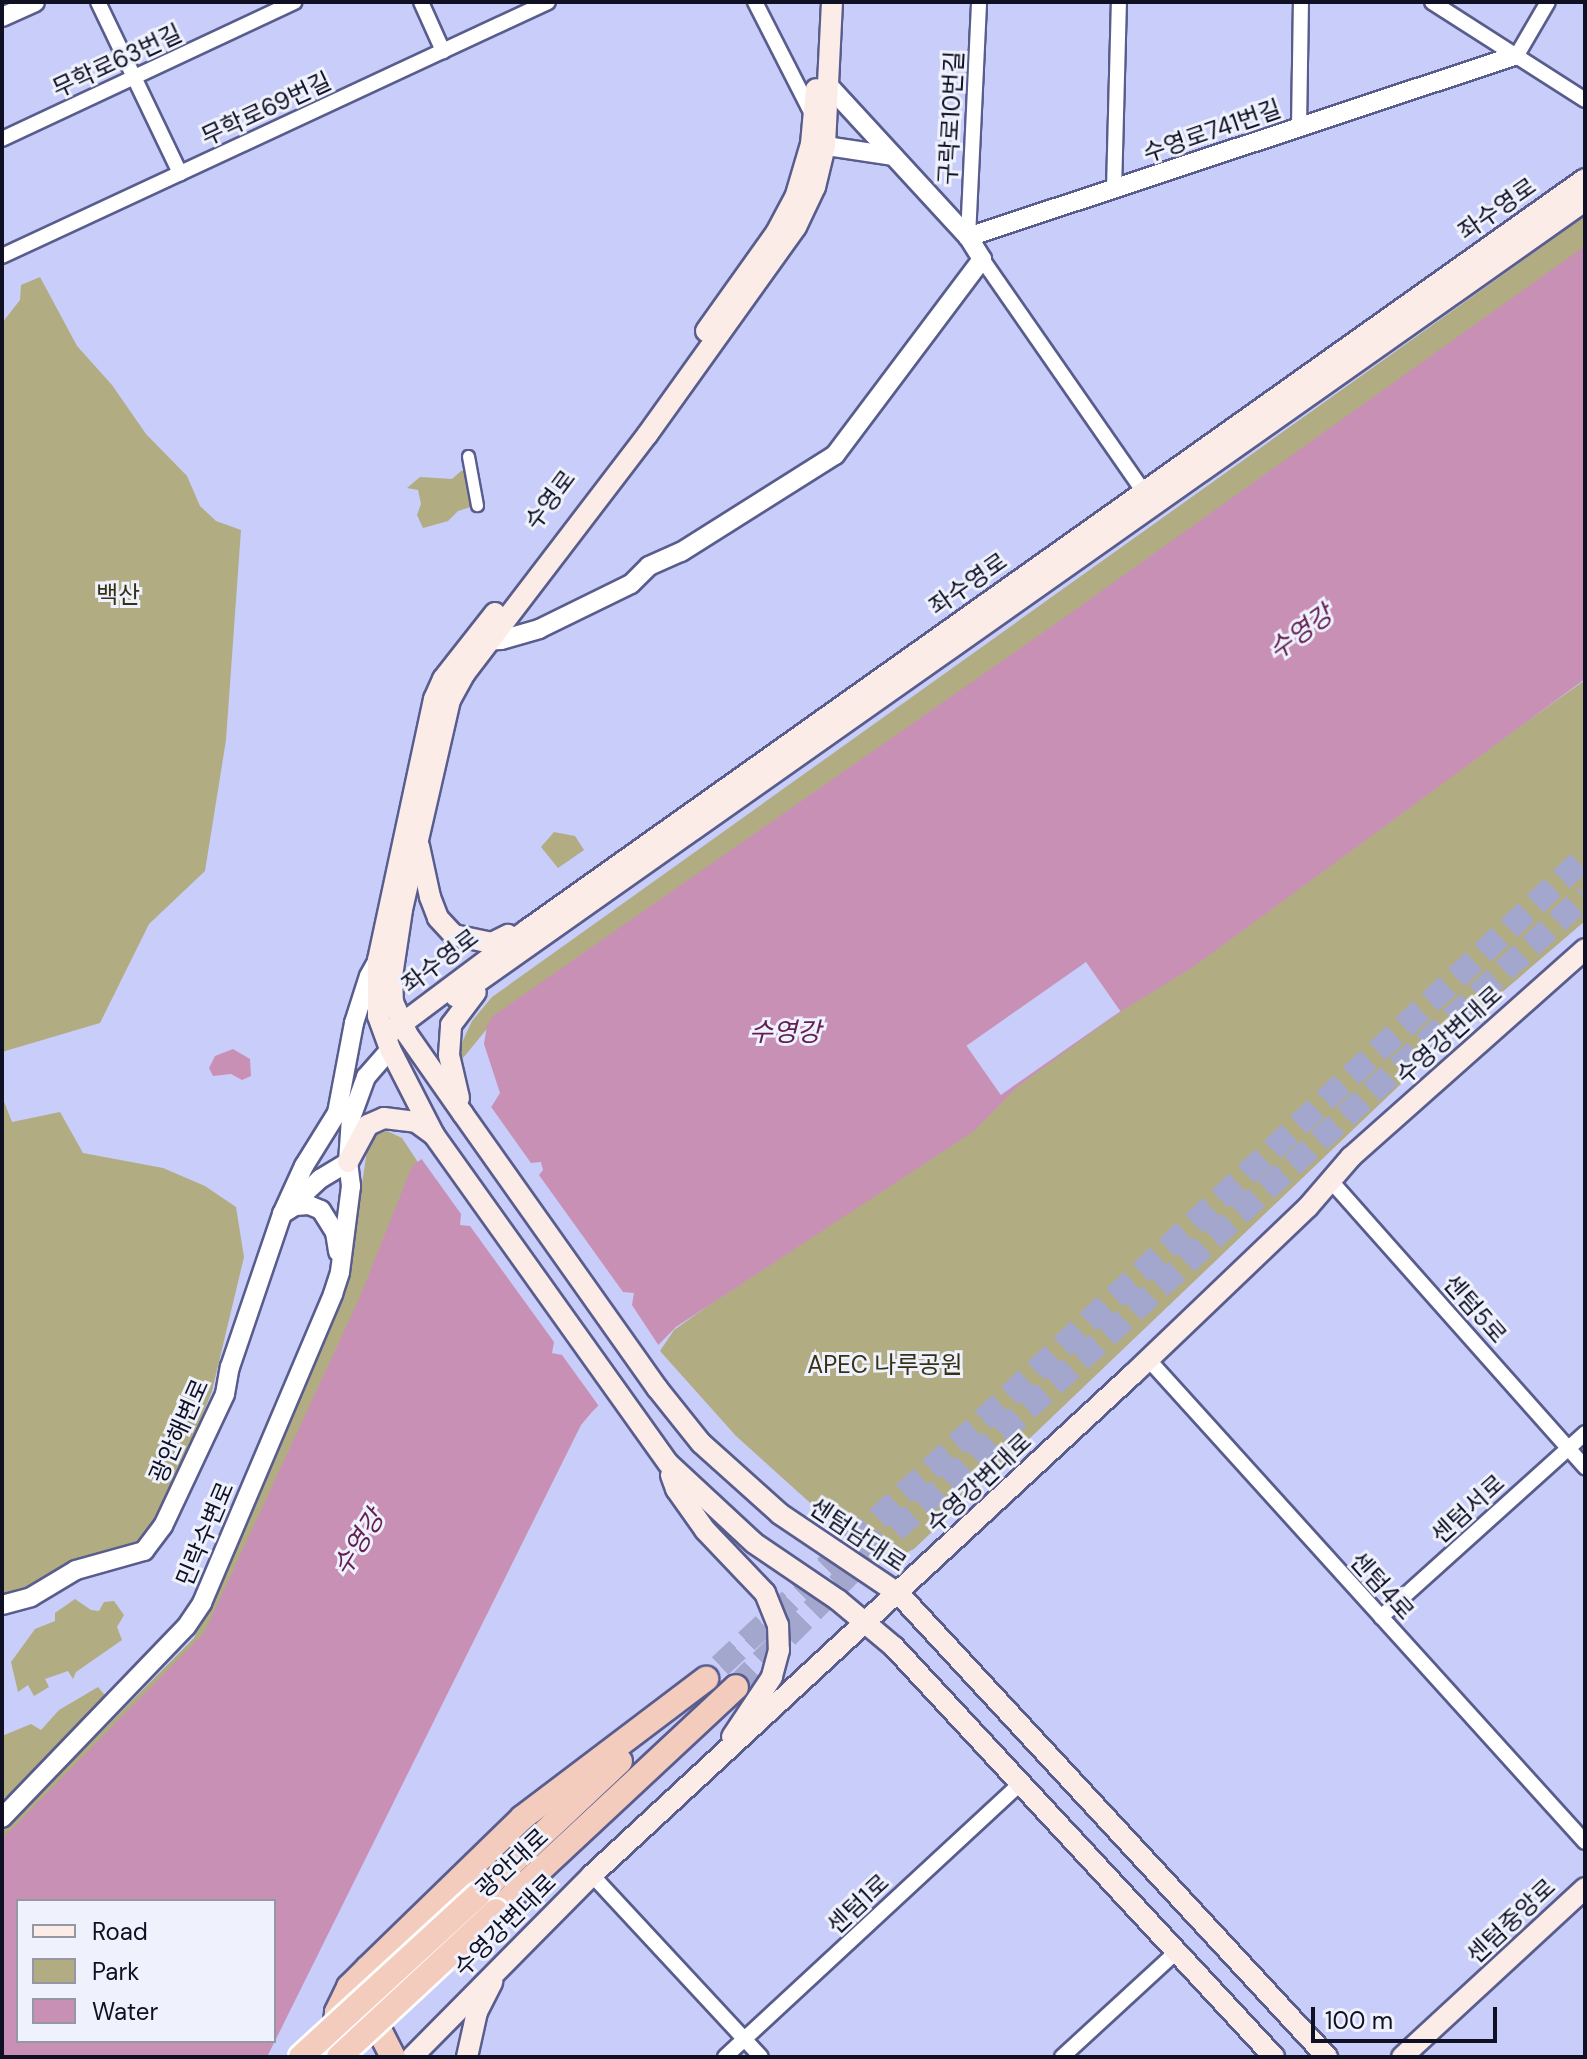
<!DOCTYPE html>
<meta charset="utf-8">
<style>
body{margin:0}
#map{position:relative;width:1587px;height:2059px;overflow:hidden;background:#c8cdf9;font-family:"DM Sans","Noto Sans KR",sans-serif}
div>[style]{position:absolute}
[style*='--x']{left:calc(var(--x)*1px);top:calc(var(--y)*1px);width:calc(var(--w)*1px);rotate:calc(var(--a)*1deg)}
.green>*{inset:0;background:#b2ac83}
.water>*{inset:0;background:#c990b6}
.pier>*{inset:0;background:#c8cdf9;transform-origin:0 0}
.trunk-tunnel>*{height:24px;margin-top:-12px;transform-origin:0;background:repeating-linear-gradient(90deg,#a3a7ce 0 24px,transparent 0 36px)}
.roads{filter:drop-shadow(2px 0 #595d8d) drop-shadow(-2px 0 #595d8d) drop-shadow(0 2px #595d8d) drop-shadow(0 -2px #595d8d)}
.pedestrian>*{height:11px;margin:-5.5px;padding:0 5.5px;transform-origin:5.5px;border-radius:5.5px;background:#fff}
.minor>*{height:14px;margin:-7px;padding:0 7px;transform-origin:7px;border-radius:7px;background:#fff}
.tertiary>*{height:18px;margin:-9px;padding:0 9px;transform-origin:9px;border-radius:9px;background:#fff}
.secondary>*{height:20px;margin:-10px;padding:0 10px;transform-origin:10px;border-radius:10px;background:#fbece7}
.trunk>*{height:24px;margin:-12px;padding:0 12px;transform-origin:12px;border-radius:12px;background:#f4ccbe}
.bridges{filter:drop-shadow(2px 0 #fff) drop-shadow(-2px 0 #fff) drop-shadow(0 2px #fff) drop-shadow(0 -2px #fff)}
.trunk-bridge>*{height:24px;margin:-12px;padding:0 12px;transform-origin:12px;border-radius:12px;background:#f4ccbe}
span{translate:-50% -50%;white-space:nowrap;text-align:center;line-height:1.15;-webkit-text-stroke:6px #eff1fc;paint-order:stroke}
.street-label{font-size:24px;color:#0f1023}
.park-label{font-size:24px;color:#363114}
.water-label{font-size:26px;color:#621e50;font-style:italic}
.frame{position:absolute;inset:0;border:4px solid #0f1023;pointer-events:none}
.legend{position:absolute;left:16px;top:1899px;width:260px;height:144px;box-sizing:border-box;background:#eff1fc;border:2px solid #9597a5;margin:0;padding:10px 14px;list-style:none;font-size:24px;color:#0f1023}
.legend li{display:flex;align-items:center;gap:16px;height:40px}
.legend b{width:40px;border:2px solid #9597a5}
.scale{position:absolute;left:1311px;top:2007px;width:186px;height:36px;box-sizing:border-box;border:4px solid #0f1023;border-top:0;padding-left:10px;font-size:24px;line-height:28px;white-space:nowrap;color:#0f1023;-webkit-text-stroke:6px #eff1fc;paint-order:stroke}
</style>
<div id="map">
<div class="green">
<i style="clip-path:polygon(1585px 216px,1585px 260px,495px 1019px,463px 1058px,458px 1051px,472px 1021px,492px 997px)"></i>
<i style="clip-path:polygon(40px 277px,77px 346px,112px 385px,146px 434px,187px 476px,200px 506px,216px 521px,241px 530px,226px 740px,205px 871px,149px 924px,100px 1023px,2px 1052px,2px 323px,20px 300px,21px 285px)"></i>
<i style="clip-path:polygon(473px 470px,477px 505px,458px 511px,448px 521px,423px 528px,417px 515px,421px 504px,418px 490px,407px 488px,420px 477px,452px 479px,461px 471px)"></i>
<i style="clip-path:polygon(1585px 680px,1585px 921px,1451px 1036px,914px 1549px,902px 1555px,868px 1555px,736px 1436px,660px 1351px,674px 1330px)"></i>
<i style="clip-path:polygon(554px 832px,575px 836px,584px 850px,558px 868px,541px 847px)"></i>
<i style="clip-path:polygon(2px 1080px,3px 1099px,12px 1122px,60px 1112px,83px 1153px,163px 1168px,205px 1186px,236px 1207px,244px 1257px,212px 1391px,167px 1505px,148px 1542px,19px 1595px,2px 1598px)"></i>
<i style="clip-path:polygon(387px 1131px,402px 1138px,425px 1173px,217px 1642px,2px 1865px,2px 1832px,194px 1638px,347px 1283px,368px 1144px,373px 1136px)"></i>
<i style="clip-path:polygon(75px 1599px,91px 1610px,99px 1611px,104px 1602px,114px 1601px,124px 1615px,117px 1627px,122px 1640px,76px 1672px,73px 1679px,68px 1671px,45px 1679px,49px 1687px,34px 1696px,28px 1685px,18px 1692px,11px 1662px,35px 1629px,55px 1621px,55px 1613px)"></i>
<i style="clip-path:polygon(98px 1687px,108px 1699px,23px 1786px,2px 1799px,2px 1736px,31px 1724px,41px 1730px,59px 1710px)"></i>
</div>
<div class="water">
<i style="clip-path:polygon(evenodd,1585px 246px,1585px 679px,1193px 967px,1120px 1012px,1017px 1087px,974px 1131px,676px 1327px,592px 1412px,581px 1425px,267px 2057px,2px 2057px,2px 1839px,204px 1633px,359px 1299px,412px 1166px,490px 1109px,500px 1093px,484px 1044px,487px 1025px,493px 1016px,1058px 622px,1585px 246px,18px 1901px,274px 1901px,274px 2041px,18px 2041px,18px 1901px)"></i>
<i style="clip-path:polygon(233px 1049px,250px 1059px,251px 1076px,242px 1080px,231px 1074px,213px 1076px,209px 1068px,215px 1056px)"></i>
</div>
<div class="pier">
<i style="left:1086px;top:962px;width:60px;height:146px;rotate:55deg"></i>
<i style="clip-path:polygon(489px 1104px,531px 1163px,541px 1162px,543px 1170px,539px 1175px,623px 1292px,634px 1293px,632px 1305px,661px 1349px,601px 1409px,562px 1355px,552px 1353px,554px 1342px,470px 1226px,460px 1225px,461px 1214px,418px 1154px)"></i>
</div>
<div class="trunk-tunnel">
<i style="--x:720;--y:1666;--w:1184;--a:-43.08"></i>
<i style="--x:736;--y:1687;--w:187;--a:-45"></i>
<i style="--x:868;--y:1555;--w:974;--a:-42.59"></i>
</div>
<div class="roads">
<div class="pedestrian">
<i style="--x:468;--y:456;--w:50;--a:79.6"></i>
</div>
<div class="minor">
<i style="--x:98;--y:2;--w:190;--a:64.4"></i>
<i style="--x:421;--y:2;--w:54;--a:65.8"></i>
<i style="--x:755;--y:2;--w:128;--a:63"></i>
<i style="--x:1432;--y:2;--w:182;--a:32.6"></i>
<i style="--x:1517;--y:55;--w:61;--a:-59.7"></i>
<i style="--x:1299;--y:127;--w:125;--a:-89.1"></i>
<i style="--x:2;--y:139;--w:323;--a:-25.1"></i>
<i style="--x:1114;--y:190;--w:188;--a:-88.5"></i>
<i style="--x:968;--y:237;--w:235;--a:-87.3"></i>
<i style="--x:2;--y:256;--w:602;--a:-24.95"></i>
<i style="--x:982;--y:259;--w:291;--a:55.2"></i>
<i style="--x:1331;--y:1181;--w:383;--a:48.4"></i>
<i style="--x:1148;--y:1359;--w:651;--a:47.86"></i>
<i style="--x:1381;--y:1617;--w:275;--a:-42"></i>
<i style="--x:592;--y:1875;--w:248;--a:47.1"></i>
<i style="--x:725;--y:2057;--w:402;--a:-42.8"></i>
<i style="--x:1062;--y:2057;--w:155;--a:-42.6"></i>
</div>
<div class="tertiary">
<i style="--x:2;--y:17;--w:36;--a:-24"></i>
<i style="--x:813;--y:144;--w:81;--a:8.5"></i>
<i style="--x:968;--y:237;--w:578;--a:-18.34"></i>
<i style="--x:482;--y:641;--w:19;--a:-3"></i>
<i style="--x:501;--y:640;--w:40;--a:-16"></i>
<i style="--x:539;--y:629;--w:102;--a:-26.1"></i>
<i style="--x:631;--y:584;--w:25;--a:-45"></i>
<i style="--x:649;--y:566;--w:35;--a:-24"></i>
<i style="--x:681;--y:552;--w:182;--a:-32.2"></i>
<i style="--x:835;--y:455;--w:245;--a:-53.1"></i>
<i style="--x:982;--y:259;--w:26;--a:-122"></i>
<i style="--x:968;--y:237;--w:204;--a:-132.6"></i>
<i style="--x:290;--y:1207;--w:41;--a:-43"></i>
<i style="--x:320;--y:1179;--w:33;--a:-31"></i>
<i style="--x:282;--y:1214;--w:15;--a:-32"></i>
<i style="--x:295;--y:1206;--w:14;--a:-4"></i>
<i style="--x:309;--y:1205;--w:13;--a:23"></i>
<i style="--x:321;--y:1210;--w:26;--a:58"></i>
<i style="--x:335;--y:1232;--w:20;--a:81"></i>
<i style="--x:2;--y:1605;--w:30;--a:-15"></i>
<i style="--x:31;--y:1597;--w:52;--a:-31"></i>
<i style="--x:76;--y:1570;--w:71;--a:-15.6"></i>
<i style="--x:144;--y:1551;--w:31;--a:-53"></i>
<i style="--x:163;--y:1526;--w:146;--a:-64.8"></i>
<i style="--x:225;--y:1394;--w:27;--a:-80"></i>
<i style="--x:230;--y:1367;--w:162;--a:-71.2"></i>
<i style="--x:282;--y:1214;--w:53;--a:-65.4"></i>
<i style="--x:304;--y:1166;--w:62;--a:-58.1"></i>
<i style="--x:337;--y:1113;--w:92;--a:-79.3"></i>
<i style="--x:354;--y:1023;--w:49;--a:-72.3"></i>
<i style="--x:369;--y:976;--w:18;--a:-61"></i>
<i style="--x:2;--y:1818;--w:265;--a:-46.1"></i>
<i style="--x:186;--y:1627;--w:29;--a:-56"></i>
<i style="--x:202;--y:1603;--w:336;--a:-67"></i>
<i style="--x:333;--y:1294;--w:23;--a:-72"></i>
<i style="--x:340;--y:1272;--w:87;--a:-82.7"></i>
<i style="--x:351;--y:1186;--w:24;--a:-97"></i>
<i style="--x:348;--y:1162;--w:44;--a:-86.1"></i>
<i style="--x:351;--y:1118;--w:44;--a:-69.9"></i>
<i style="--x:366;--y:1077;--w:37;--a:-49"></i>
</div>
<div class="secondary">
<i style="--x:832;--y:2;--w:144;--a:92.8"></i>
<i style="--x:825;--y:146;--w:42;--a:103.7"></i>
<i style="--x:815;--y:187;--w:44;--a:115.4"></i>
<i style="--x:796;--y:227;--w:256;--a:125.6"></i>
<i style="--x:647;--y:435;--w:300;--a:127.4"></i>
<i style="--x:465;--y:673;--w:31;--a:119"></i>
<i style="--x:450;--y:700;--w:215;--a:102.9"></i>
<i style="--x:402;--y:910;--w:67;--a:98.6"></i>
<i style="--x:392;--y:976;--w:26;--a:88"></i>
<i style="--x:393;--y:1002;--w:35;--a:66"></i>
<i style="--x:407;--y:1034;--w:98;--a:55"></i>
<i style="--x:463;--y:1114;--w:336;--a:54.7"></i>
<i style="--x:657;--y:1388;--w:70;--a:51.3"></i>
<i style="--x:701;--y:1443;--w:106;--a:41.9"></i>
<i style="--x:780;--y:1514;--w:143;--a:33.9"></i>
<i style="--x:899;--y:1594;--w:631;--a:47.25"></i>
<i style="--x:706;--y:331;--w:120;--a:-54.5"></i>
<i style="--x:776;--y:233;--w:40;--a:-62"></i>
<i style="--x:795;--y:198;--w:56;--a:-73.5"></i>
<i style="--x:811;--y:144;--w:55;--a:-84.8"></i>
<i style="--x:495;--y:613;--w:84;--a:128.2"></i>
<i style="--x:443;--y:679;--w:22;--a:114"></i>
<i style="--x:434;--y:699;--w:267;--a:102.1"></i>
<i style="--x:378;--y:960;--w:56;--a:90"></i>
<i style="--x:378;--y:1016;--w:35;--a:70"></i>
<i style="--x:390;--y:1049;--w:97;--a:62.9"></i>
<i style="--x:434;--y:1135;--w:403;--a:54.5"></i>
<i style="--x:668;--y:1463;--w:117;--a:42.9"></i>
<i style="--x:754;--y:1543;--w:102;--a:34.2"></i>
<i style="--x:838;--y:1600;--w:73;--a:40"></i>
<i style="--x:894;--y:1647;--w:559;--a:47.17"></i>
<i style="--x:419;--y:846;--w:52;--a:77.8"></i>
<i style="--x:430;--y:897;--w:22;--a:69"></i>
<i style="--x:438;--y:918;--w:23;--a:47"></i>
<i style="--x:454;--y:935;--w:39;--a:12"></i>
<i style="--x:492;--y:943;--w:18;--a:-27"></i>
<i style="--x:456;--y:997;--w:1381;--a:-35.19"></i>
<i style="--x:391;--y:1032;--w:170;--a:-36.9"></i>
<i style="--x:527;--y:930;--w:1297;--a:-35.37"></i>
<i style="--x:459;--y:1098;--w:44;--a:-103.1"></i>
<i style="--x:449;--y:1055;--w:30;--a:-86"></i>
<i style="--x:451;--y:1025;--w:41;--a:-52.9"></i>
<i style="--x:348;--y:1162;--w:42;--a:-61.6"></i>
<i style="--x:368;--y:1125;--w:17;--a:-24"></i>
<i style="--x:384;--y:1118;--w:32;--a:7"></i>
<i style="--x:416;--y:1122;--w:22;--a:36"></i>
<i style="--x:671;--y:1475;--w:15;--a:70"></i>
<i style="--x:676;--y:1489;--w:50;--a:54.7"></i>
<i style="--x:705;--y:1530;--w:87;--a:46.4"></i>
<i style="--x:765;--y:1593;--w:35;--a:68"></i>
<i style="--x:778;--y:1625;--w:25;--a:88"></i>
<i style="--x:779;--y:1650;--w:28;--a:105"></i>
<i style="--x:772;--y:1677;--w:72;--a:123.7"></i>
<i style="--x:412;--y:2057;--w:256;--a:-45.3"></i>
<i style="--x:592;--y:1875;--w:736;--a:-42.8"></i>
<i style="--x:1132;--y:1375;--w:243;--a:-43.7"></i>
<i style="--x:1308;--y:1207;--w:66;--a:-49.3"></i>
<i style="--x:1351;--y:1157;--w:313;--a:-41.6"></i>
<i style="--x:467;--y:2057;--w:46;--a:-77.5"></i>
<i style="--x:477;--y:2012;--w:34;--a:-63"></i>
<i style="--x:1402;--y:2057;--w:249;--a:-42.7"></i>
</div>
<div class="trunk">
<i style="--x:478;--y:1895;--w:195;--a:-43.3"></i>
<i style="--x:496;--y:1911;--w:328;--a:-43"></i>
<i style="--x:335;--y:2035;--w:23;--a:-85"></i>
<i style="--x:337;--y:2012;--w:28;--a:-64"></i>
<i style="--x:349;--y:1987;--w:27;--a:-45"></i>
<i style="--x:393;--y:2057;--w:53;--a:-117.1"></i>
<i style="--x:369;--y:2010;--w:22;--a:-100"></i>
<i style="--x:365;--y:1988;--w:20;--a:-81"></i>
<i style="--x:368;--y:1968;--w:215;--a:-44.2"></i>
<i style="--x:522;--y:1818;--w:231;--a:-37.1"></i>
</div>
</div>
<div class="bridges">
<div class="trunk-bridge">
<i style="--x:301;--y:2057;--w:240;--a:-42.5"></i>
<i style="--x:339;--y:2057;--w:214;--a:-42.9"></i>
</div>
</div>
<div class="street-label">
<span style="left:117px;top:61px;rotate:-25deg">무학로63번길</span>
<span style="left:266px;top:109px;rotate:-25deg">무학로69번길</span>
<span style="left:951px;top:118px;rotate:-87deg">구락로10번길</span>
<span style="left:1212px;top:131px;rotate:-19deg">수영로741번길</span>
<span style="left:1497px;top:209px;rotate:-35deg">좌수영로</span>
<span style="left:550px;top:500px;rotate:-53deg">수영로</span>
<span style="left:968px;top:584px;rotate:-35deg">좌수영로</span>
<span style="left:440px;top:961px;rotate:-37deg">좌수영로</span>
<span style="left:1449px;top:1035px;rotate:-42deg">수영강변대로</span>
<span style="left:1475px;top:1309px;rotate:49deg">센텀5로</span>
<span style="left:179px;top:1431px;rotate:-66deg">광안해변로</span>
<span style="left:979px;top:1483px;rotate:-43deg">수영강변대로</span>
<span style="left:1468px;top:1509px;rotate:-42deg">센텀서로</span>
<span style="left:205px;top:1534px;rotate:-67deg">민락수변로</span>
<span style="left:858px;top:1535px;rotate:34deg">센텀남대로</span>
<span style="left:1382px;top:1586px;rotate:48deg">센텀4로</span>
<span style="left:512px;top:1863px;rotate:-43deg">광안대로</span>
<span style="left:858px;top:1904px;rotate:-43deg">센텀1로</span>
<span style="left:1511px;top:1921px;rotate:-43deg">센텀중앙로</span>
<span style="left:505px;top:1925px;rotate:-45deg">수영강변대로</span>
</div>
<div class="park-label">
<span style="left:118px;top:595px">백산</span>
<span style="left:885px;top:1365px">APEC 나루공원</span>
</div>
<div class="water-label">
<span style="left:1301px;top:633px;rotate:-36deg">수영강</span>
<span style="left:785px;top:1033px">수영강</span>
<span style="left:359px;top:1543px;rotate:-58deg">수영강</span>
</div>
<div class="frame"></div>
<ul class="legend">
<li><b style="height:10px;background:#fbece7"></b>Road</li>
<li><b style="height:22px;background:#b2ac83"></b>Park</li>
<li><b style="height:22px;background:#c990b6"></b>Water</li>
</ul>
<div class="scale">100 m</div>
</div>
